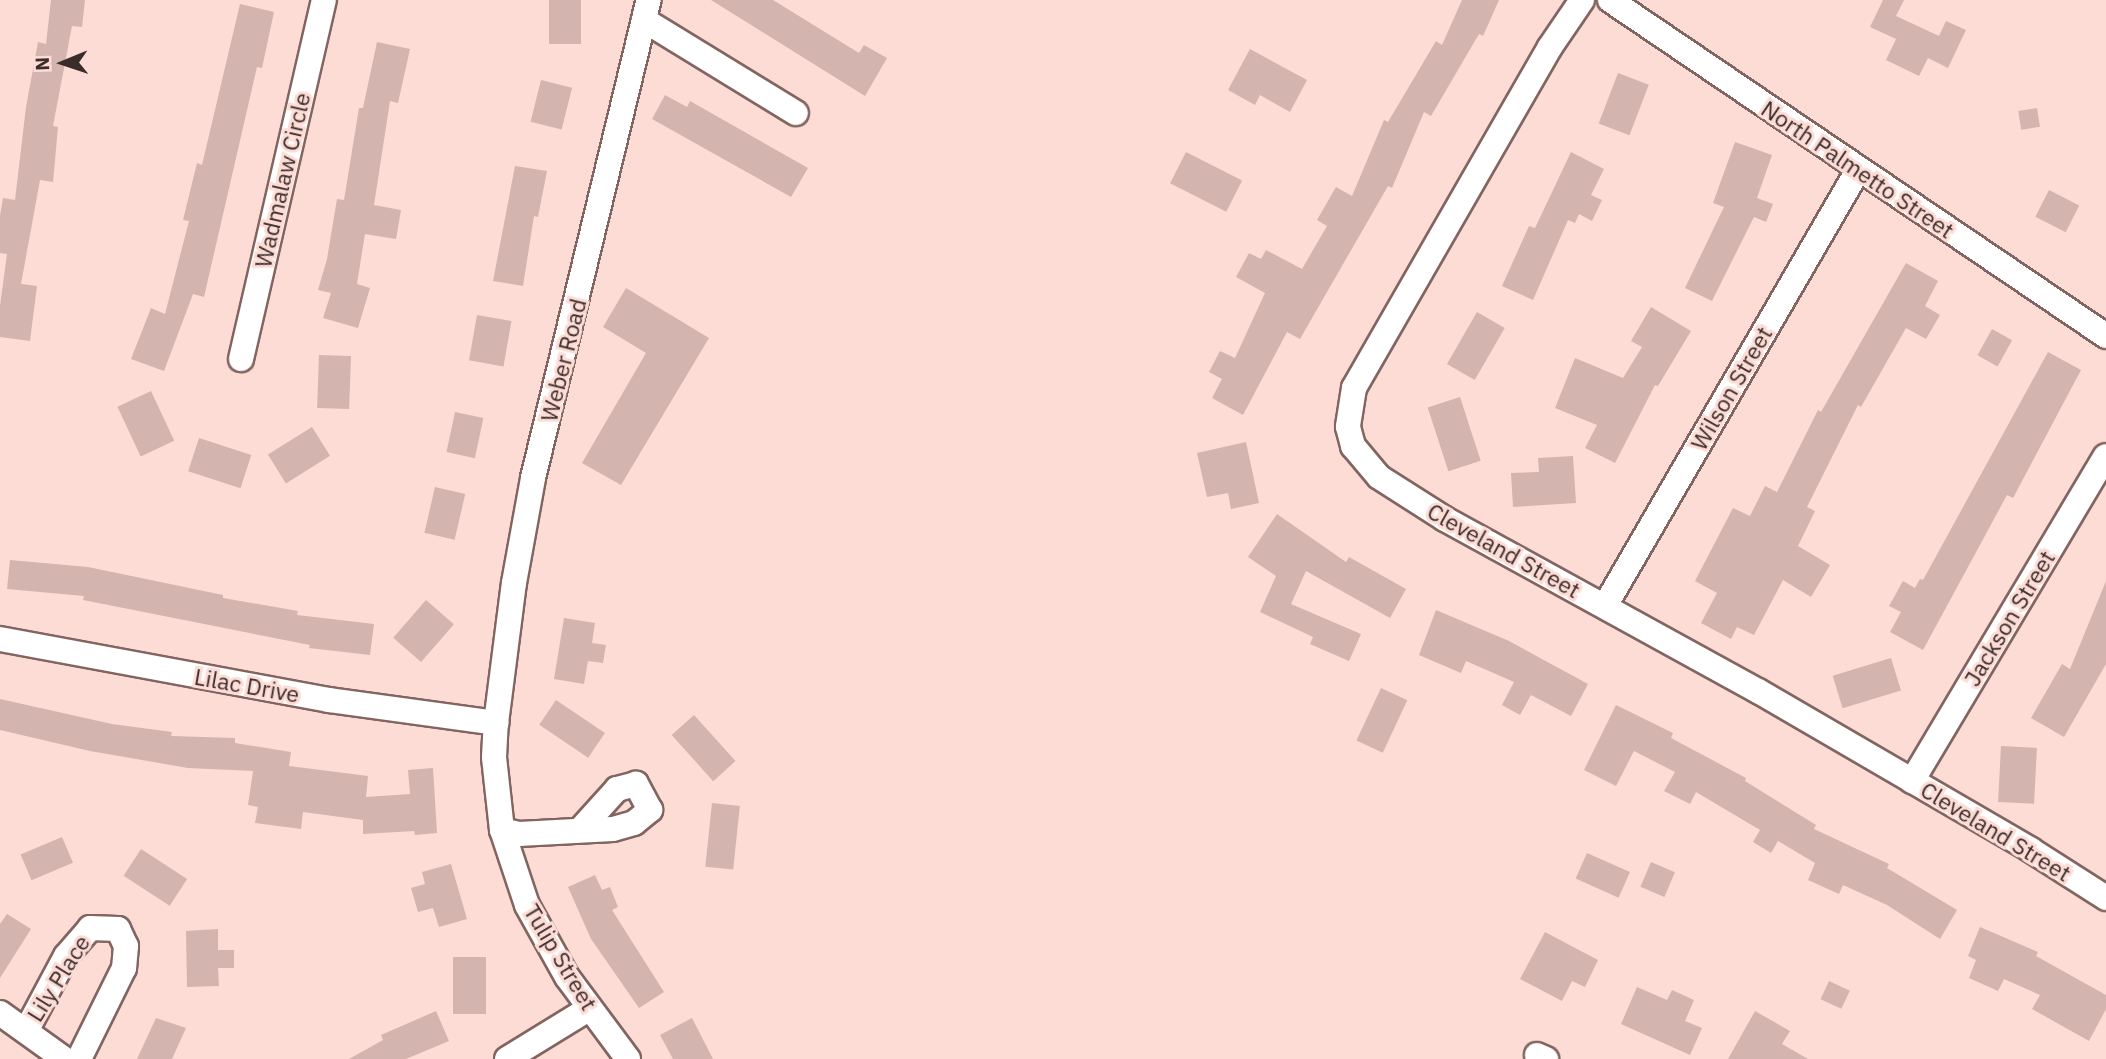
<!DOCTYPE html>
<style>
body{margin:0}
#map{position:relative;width:2106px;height:1059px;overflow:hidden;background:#fddcd6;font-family:"IBM Plex Sans",sans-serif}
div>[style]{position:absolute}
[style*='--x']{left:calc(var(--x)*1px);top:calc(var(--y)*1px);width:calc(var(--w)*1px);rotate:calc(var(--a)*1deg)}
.building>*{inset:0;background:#d3b4ae;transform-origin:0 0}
.roads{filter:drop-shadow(2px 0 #826560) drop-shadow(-2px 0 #826560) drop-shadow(0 2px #826560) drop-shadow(0 -2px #826560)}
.minor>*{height:24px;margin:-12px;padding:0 12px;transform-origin:12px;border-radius:12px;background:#fff}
span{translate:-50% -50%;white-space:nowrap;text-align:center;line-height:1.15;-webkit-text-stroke:6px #fddcd6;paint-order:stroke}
.street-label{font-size:23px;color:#392c2a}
.north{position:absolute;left:28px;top:28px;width:70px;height:70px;-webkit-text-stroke:5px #fddcd6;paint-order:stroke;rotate:268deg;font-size:19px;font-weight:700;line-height:28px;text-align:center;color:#392c2a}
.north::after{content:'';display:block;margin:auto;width:24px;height:32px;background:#392c2a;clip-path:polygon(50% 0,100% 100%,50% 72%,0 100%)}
</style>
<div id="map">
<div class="building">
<i style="clip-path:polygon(51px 0,85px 0,82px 27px,72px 26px,53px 126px,58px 127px,53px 182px,40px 180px,21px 284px,37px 286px,30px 341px,0 337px,0 306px,7px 254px,0 253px,0 216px,3px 198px,15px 200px,26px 107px,38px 42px,46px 44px)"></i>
<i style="left:549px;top:0;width:32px;height:44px"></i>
<i style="clip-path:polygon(711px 0,773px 0,859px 53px,864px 45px,887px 58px,865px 96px)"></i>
<i style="clip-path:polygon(1462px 0,1499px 0,1483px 36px,1479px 34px,1431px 116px,1424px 112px,1392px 188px,1388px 186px,1300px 339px,1287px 332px,1243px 415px,1212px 398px,1222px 379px,1209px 372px,1220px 351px,1235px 358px,1265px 293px,1236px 277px,1249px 253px,1261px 259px,1266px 250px,1302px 269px,1327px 226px,1317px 220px,1336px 187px,1352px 196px,1384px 120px,1388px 122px,1436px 41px,1442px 45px)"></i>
<i style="clip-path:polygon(1883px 0,1904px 0,1896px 16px,1939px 36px,1946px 21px,1966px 30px,1948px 68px,1928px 58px,1919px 76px,1886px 60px,1896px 39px,1870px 27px)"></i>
<i style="clip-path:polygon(240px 4px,274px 12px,262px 68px,257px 67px,204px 297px,193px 294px,164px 371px,131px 359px,151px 308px,165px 314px,189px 221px,183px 220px,197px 163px,202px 165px)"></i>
<i style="clip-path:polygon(377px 42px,410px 49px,398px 103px,390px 101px,374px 205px,401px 210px,396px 239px,365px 234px,357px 284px,370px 288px,358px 328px,323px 318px,331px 293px,318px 290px,327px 259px,337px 199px,344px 200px,359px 108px,363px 108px)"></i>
<i style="clip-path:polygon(1250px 49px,1307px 80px,1290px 112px,1260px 95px,1255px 105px,1228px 90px)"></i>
<i style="left:1618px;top:73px;width:33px;height:54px;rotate:21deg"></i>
<i style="left:541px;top:80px;width:32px;height:43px;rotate:14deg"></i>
<i style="clip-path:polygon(665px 95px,687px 107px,690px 101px,808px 168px,791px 197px,652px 119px)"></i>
<i style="left:2037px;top:108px;width:19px;height:19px;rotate:81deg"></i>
<i style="clip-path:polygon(1735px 142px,1772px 155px,1757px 198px,1773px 204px,1766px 222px,1754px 217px,1712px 301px,1685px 288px,1724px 207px,1713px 203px)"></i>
<i style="left:1186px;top:152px;width:63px;height:35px;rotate:27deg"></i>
<i style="clip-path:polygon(1571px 152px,1604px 169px,1591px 195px,1602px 200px,1592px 221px,1579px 214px,1575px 223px,1568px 220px,1533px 300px,1502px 286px,1529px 226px,1535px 228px)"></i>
<i style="clip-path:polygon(515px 166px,547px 171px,538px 217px,534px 216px,523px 286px,493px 281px)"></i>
<i style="left:2049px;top:190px;width:34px;height:30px;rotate:27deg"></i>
<i style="clip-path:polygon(1906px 263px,1938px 281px,1925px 306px,1940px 315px,1926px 339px,1906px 328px,1861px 407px,1858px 405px,1807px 507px,1815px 511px,1798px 546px,1830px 565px,1811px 597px,1783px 580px,1754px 635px,1737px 627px,1731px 639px,1701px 623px,1717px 593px,1695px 581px,1733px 508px,1750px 516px,1765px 486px,1777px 492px,1818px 410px,1821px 412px)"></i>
<i style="clip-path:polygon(626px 288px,709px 338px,621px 485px,582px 463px,646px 353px,603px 327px)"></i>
<i style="clip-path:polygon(1651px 307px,1691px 331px,1658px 386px,1655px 385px,1615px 463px,1585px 448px,1597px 425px,1555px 408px,1575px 358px,1623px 378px,1642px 347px,1631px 341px)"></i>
<i style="left:1477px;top:312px;width:32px;height:60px;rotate:30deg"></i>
<i style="left:477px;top:315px;width:35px;height:46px;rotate:10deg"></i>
<i style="left:1992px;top:329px;width:23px;height:30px;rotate:29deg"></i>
<i style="clip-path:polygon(2048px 352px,2081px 370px,2013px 498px,2007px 495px,1923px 650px,1890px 632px,1901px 612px,1889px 606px,1903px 581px,1915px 588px,1920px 579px,1923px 580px)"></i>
<i style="left:319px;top:355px;width:32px;height:53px;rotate:2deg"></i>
<i style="left:151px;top:391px;width:55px;height:37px;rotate:65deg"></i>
<i style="left:1460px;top:397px;width:67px;height:34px;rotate:72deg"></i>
<i style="left:455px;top:412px;width:29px;height:41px;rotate:12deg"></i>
<i style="left:312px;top:427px;width:34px;height:52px;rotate:58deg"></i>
<i style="left:199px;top:438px;width:55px;height:35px;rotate:18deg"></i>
<i style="clip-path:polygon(1246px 442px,1259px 503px,1231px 509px,1228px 493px,1207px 497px,1197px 453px)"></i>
<i style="clip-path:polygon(1573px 456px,1576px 503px,1513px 507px,1511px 473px,1539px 472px,1538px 458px)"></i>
<i style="left:435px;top:487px;width:31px;height:47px;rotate:13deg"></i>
<i style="clip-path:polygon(1277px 514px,1346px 562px,1349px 557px,1406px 589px,1390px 618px,1306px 571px,1291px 604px,1361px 634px,1349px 661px,1310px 644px,1313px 637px,1260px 612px,1276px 576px,1248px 557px)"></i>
<i style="clip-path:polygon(10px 560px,88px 567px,223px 595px,223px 598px,298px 611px,297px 615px,374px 624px,370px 655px,309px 648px,310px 645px,83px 600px,84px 596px,7px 589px)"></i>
<i style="clip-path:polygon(2106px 581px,2106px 664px,2064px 737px,2031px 718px,2062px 664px,2070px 669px)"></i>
<i style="left:426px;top:600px;width:37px;height:50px;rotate:41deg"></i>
<i style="clip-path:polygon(1436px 610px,1509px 641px,1588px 684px,1571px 716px,1531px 695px,1520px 715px,1502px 705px,1514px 682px,1466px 661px,1461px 673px,1419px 655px)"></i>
<i style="clip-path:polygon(564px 618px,595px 623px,592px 643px,606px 645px,603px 663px,588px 661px,584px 684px,554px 679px)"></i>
<i style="left:1891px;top:658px;width:34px;height:61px;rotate:73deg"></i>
<i style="left:1381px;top:688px;width:29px;height:58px;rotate:25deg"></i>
<i style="clip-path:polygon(0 699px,112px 724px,172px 732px,171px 736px,235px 738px,235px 743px,291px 752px,289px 766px,368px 776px,366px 797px,410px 794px,408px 770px,433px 768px,437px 833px,415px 835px,414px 831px,363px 834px,363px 820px,303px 812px,301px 829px,255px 823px,258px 807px,248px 805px,253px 771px,188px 768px,90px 751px,0 730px)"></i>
<i style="left:556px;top:700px;width:59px;height:30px;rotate:34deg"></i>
<i style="clip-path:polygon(1616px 705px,1673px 733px,1671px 738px,1746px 778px,1745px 781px,1816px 825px,1814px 829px,1889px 864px,1887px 868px,1957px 910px,1940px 939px,1887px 905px,1843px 885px,1839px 894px,1808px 880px,1815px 863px,1778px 841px,1771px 853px,1753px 842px,1760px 830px,1696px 792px,1690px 804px,1664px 791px,1675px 772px,1634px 751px,1616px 786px,1584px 770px)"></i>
<i style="left:694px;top:715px;width:62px;height:30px;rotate:48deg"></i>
<i style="left:2001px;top:746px;width:36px;height:56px;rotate:3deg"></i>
<i style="left:712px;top:803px;width:28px;height:64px;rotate:6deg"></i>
<i style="left:62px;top:837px;width:28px;height:45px;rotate:67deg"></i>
<i style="left:141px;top:849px;width:55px;height:32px;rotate:33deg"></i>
<i style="left:1587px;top:853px;width:47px;height:28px;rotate:24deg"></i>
<i style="left:1651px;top:862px;width:26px;height:27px;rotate:23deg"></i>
<i style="clip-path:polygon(451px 864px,467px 919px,439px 927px,433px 908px,418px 912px,411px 888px,425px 884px,422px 872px)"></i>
<i style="clip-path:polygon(595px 875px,602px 890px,610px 887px,618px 907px,612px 910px,664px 992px,639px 1008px,591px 939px,568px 887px)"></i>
<i style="clip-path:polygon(7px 914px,31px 929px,0 978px,0 924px)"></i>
<i style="clip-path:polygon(1980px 927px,2038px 952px,2036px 956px,2106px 995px,2106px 1009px,2089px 1041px,2032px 1009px,2040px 995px,2004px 979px,1998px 991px,1969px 978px,1976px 960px,1968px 956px)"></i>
<i style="clip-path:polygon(218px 929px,218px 950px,234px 950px,234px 968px,218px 968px,219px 986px,187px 987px,186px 931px)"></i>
<i style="clip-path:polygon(1545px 932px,1598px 960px,1585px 987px,1572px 981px,1562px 1001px,1520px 979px)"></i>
<i style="left:453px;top:957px;width:33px;height:57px"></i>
<i style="left:1829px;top:981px;width:23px;height:20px;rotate:25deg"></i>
<i style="clip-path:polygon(1637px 987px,1667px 1000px,1672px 990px,1694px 1000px,1685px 1021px,1702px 1028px,1690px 1055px,1621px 1024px)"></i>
<i style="clip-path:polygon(436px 1011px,449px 1041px,406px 1059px,349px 1059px,383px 1040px,381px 1035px)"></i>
<i style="clip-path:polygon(1755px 1011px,1790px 1031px,1782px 1044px,1808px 1059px,1728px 1059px)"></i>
<i style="clip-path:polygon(156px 1018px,186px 1028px,172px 1059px,137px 1059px)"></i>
<i style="clip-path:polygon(692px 1018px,713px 1059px,673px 1059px,660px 1035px)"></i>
</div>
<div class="roads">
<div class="minor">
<i style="--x:1582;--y:0;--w:57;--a:124.2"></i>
<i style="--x:1550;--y:47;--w:393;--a:119.9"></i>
<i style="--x:1354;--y:388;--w:39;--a:99"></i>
<i style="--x:1348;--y:427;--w:20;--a:75"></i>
<i style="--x:1353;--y:446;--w:40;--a:50"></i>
<i style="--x:1379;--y:477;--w:78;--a:32.5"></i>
<i style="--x:1445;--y:519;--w:357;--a:28.8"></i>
<i style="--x:1758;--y:691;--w:316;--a:30.2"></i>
<i style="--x:2031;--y:850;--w:89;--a:32.6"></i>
<i style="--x:1610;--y:0;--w:599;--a:34.11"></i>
<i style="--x:644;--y:20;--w:178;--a:31.5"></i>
<i style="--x:241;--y:359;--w:368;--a:-77"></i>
<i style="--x:1605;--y:606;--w:504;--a:-59.87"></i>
<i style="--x:0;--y:639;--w:335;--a:10.5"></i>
<i style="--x:329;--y:700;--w:169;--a:7.8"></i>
<i style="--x:1912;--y:781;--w:378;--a:-59.2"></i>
<i style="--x:502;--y:830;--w:17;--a:13"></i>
<i style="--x:519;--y:834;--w:94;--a:-3"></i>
<i style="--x:613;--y:829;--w:22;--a:-16"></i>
<i style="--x:634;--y:823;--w:21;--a:-39"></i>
<i style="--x:650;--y:810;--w:30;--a:-118"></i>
<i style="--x:636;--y:784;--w:20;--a:165"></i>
<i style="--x:617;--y:789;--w:55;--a:132.1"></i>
<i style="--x:0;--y:1013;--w:79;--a:35.7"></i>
<i style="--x:26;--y:1031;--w:85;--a:-61.9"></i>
<i style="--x:66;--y:956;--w:37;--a:-49"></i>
<i style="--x:90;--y:928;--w:28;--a:2"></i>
<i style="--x:118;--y:929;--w:19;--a:65"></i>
<i style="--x:126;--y:946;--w:22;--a:95"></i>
<i style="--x:124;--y:968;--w:102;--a:116.3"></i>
<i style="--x:1537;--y:1055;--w:10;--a:24"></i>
<i style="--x:507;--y:1059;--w:97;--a:-31.6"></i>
<i style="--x:628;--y:1059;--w:102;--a:-126.6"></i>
<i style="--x:567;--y:977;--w:82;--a:-119.1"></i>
<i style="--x:527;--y:905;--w:79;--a:-108.4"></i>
<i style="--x:502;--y:830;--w:73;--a:-96.3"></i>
<i style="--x:494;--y:757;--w:34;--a:-87"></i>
<i style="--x:496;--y:723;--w:141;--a:-82.7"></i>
<i style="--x:514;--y:583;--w:107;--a:-79.7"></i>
<i style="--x:533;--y:478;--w:492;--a:-76.4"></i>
</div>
</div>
<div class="street-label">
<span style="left:1858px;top:169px;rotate:34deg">North Palmetto Street</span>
<span style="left:282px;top:180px;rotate:-77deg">Wadmalaw Circle</span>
<span style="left:563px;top:360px;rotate:-76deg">Weber Road</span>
<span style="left:1731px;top:388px;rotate:-60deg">Wilson Street</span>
<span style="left:1504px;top:550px;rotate:29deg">Cleveland Street</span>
<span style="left:2009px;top:618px;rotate:-59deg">Jackson Street</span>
<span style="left:247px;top:685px;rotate:10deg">Lilac Drive</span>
<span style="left:1996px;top:831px;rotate:31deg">Cleveland Street</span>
<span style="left:561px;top:957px;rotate:59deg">Tulip Street</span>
<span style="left:58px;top:978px;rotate:-58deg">Lily Place</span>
</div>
<div class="north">N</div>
</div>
